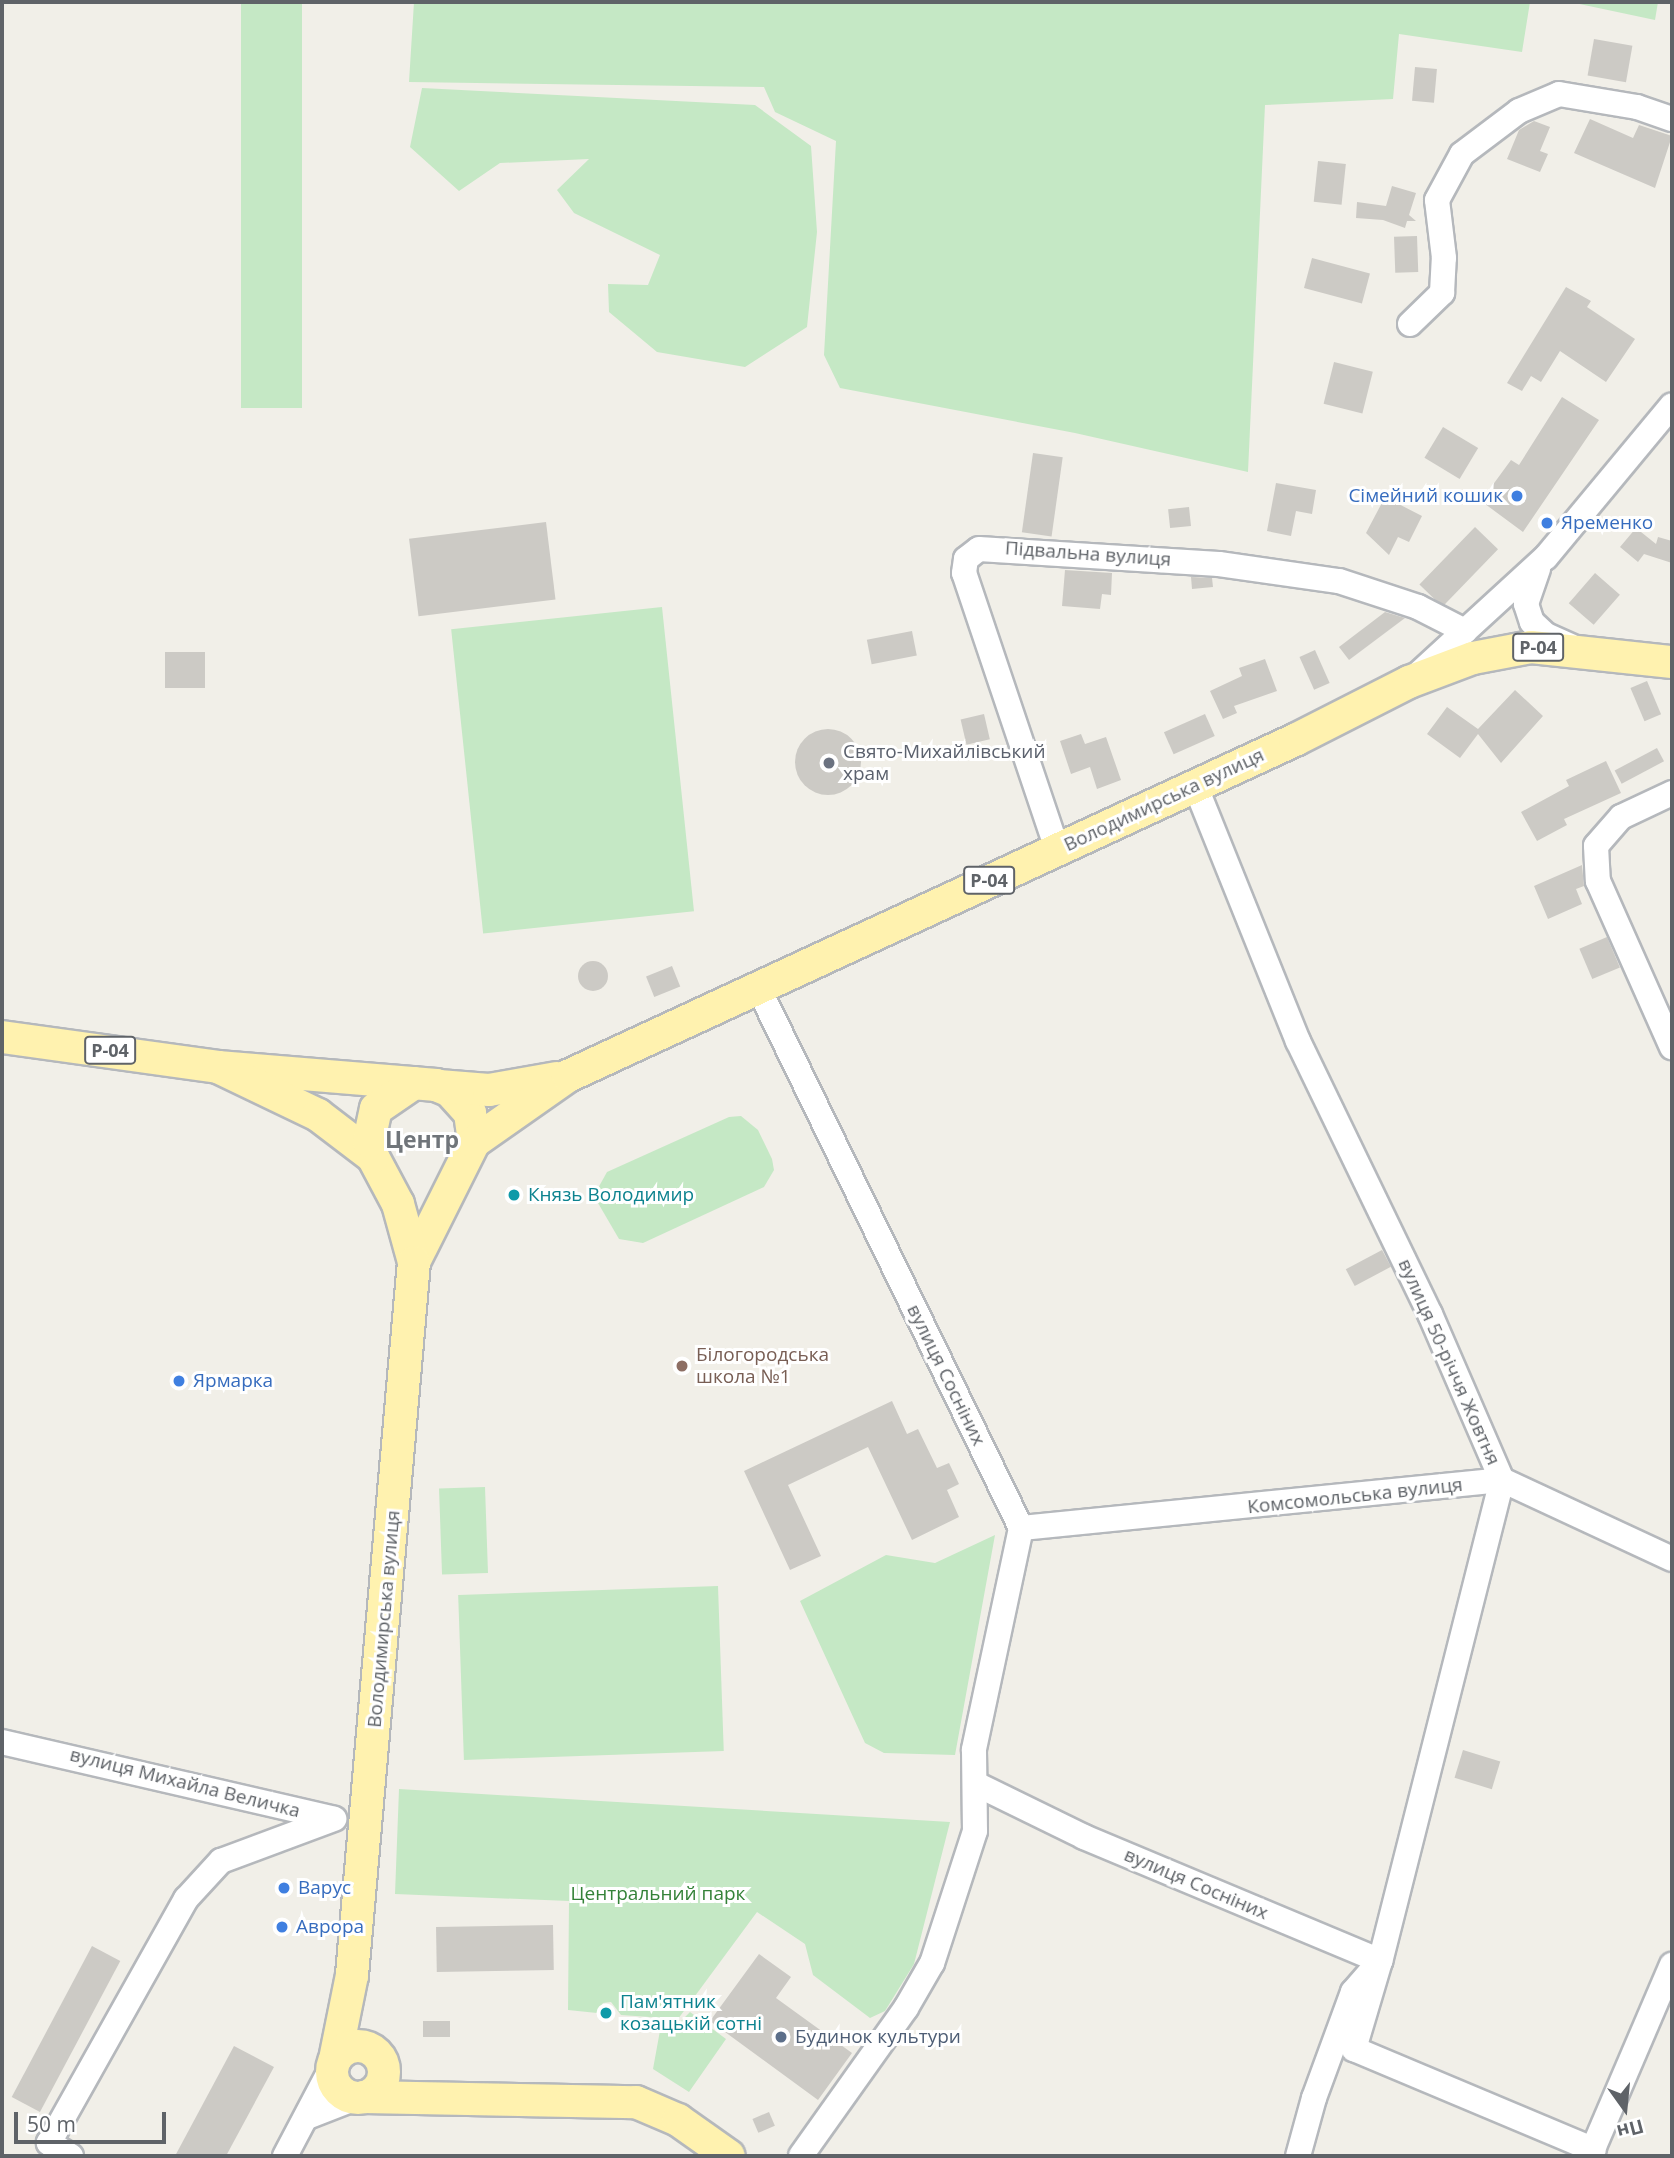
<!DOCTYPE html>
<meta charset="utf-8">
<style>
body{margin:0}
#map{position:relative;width:1674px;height:2158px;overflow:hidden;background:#f1efe8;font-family:"Open Sans",sans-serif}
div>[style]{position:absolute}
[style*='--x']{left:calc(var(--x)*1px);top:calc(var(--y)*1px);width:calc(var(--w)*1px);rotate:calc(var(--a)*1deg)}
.green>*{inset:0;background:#c5e8c5;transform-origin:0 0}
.building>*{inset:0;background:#cccac5;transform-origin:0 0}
.round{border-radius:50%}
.roads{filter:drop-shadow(2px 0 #b5b8bc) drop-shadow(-2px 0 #b5b8bc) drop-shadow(0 2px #b5b8bc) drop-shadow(0 -2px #b5b8bc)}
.minor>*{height:24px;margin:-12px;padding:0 12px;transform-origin:12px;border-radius:12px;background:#fff}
.major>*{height:32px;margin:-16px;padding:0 16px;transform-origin:16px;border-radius:16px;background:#fff2af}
.major>.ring{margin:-16px;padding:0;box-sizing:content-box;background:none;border:32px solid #fff2af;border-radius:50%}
.dots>*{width:19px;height:19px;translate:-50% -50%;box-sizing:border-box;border:4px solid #fff;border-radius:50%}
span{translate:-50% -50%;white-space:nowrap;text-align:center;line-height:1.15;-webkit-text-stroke:6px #fff;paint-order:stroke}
.shield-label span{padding:2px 5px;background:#fff;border:2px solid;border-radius:5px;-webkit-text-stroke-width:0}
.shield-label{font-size:18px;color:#5f6368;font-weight:700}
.shop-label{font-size:19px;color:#366cbe}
.right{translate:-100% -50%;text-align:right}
.left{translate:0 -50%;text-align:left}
.street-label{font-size:19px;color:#5f6368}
.worship-label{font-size:19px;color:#5b616d}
.culture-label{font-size:19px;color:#0d838f}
.education-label{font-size:19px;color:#785e54}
.park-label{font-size:19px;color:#348238}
.service-label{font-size:19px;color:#4e5e75}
.quarter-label{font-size:23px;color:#70757a;font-weight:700}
.frame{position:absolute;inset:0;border:4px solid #5f6368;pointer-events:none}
.north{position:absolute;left:1590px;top:2074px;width:70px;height:70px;-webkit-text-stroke:5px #fff;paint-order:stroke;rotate:165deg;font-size:19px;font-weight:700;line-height:28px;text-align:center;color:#5f6368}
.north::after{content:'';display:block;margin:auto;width:24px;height:32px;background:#5f6368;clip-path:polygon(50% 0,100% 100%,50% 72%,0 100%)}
.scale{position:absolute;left:14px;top:2112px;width:152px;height:32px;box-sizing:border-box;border:4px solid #5f6368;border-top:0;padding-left:9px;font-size:21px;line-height:24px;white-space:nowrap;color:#5f6368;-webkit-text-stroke:5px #fff;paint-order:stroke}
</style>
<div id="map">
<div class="green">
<i style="left:241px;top:2px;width:61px;height:406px"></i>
<i style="clip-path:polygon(414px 2px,1530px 2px,1522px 52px,1399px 34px,1393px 99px,1265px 105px,1248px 472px,1075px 433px,840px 388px,824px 355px,836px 141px,775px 112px,764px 87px,409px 82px)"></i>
<i style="clip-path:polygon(1570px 2px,1658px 2px,1655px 20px)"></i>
<i style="clip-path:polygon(422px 88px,755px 105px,811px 146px,817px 232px,807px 327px,745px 367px,657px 352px,609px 312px,608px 284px,648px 285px,660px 255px,574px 213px,557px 190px,589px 159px,500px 163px,459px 191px,410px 147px)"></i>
<i style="left:662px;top:607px;width:306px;height:212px;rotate:84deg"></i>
<i style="clip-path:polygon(741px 1116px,758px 1130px,772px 1159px,774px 1170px,764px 1187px,643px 1243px,619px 1239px,598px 1203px,597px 1190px,607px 1172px,729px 1117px)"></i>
<i style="left:485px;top:1487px;width:86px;height:46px;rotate:88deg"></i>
<i style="clip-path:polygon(995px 1535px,955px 1755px,884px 1753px,865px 1743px,800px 1601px,886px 1555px,935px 1563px)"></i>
<i style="left:718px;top:1586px;width:165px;height:260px;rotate:88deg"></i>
<i style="clip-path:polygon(399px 1789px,950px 1822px,914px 1964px,885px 2011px,870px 2018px,813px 1975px,805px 1944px,757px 1912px,678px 2019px,621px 2015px,611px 2002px,603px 2003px,597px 2013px,568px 2010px,569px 1901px,395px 1894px)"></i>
<i style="clip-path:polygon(690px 2012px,726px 2039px,689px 2092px,653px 2069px,661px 2025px,677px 2025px)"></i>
</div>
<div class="building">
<i style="left:1594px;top:39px;width:39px;height:37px;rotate:10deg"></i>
<i style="left:1415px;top:67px;width:22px;height:34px;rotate:5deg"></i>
<i style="clip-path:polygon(1590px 119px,1633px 138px,1639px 125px,1672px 136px,1655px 188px,1574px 153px)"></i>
<i style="clip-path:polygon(1534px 121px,1550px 127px,1540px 151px,1548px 154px,1540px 172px,1507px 159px,1519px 130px)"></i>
<i style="left:1318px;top:161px;width:28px;height:41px;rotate:6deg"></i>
<i style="clip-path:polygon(1392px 186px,1416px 193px,1409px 215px,1416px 221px,1407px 221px,1405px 228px,1383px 220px,1356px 218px,1357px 202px,1386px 206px)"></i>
<i style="left:1417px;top:236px;width:36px;height:23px;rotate:88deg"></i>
<i style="left:1312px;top:258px;width:60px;height:31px;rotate:15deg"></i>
<i style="clip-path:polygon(1566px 287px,1591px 301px,1587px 307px,1635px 339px,1606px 382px,1560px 351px,1541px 382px,1531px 376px,1522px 391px,1507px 383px)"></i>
<i style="left:1334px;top:362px;width:40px;height:43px;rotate:14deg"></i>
<i style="clip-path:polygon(1562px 397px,1599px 420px,1523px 532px,1481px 501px,1511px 460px,1519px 465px)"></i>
<i style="left:1443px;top:427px;width:41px;height:36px;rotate:31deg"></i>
<i style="left:1033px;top:453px;width:30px;height:80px;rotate:8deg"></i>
<i style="clip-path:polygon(1276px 483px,1316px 490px,1312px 514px,1296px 511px,1291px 536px,1267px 531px)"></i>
<i style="clip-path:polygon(1385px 497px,1422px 516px,1409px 542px,1398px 537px,1389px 555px,1366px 533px)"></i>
<i style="left:1189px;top:507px;width:19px;height:21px;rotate:84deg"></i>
<i style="left:546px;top:522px;width:78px;height:138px;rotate:83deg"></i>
<i style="left:1475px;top:527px;width:32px;height:80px;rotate:44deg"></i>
<i style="clip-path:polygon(1636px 528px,1656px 544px,1658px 537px,1672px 541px,1672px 563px,1644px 554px,1638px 562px,1620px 547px)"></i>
<i style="clip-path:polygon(1065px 570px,1112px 573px,1111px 595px,1102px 594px,1100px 609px,1062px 606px)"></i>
<i style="left:1595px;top:573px;width:33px;height:40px;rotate:41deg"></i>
<i style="clip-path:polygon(1191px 577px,1212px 578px,1213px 587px,1192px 589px)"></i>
<i style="clip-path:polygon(1385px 612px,1405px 618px,1349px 660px,1339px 647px)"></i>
<i style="left:912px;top:631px;width:25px;height:46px;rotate:79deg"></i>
<i style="left:1315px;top:650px;width:36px;height:17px;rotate:66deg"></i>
<i style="left:165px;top:652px;width:40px;height:36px"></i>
<i style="clip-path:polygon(1265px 659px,1277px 691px,1234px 706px,1237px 713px,1223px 719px,1210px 691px,1242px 676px,1239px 668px)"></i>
<i style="left:1647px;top:681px;width:36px;height:18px;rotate:67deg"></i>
<i style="clip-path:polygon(1515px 690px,1543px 716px,1501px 763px,1478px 734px,1460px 758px,1427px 734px,1447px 707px,1478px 729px)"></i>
<i style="left:984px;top:714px;width:26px;height:24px;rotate:77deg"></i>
<i style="left:1205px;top:714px;width:24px;height:45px;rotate:66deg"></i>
<i class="round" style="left:795px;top:729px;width:66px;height:66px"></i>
<i style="clip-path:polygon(1081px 734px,1085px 744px,1106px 737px,1121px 780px,1097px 789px,1090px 767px,1071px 774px,1060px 741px)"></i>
<i style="left:1657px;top:748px;width:15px;height:48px;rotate:62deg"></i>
<i style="clip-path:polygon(1606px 761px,1621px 793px,1564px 819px,1567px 825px,1537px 841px,1521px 812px,1569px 786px,1566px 780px)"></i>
<i style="clip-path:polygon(1582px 865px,1584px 886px,1576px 889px,1582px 904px,1548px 919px,1534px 886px)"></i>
<i style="left:1607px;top:937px;width:33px;height:30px;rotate:67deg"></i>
<i class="round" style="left:578px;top:961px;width:30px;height:30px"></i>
<i style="left:672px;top:966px;width:22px;height:28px;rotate:68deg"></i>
<i style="left:1382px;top:1250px;width:19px;height:41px;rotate:62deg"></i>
<i style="clip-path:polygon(892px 1401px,907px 1434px,918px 1429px,937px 1468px,949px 1463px,959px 1484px,947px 1490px,959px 1517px,912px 1540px,868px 1447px,788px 1485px,821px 1556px,790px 1570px,744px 1471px)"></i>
<i style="left:1463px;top:1750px;width:39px;height:29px;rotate:17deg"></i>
<i style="left:553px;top:1925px;width:45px;height:117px;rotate:89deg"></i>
<i style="left:92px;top:1946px;width:32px;height:171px;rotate:28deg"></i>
<i style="clip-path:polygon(759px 1954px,791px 1977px,776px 1998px,852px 2053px,818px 2100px,710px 2021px)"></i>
<i style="left:423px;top:2021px;width:27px;height:16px"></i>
<i style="clip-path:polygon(234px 2046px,274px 2067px,226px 2156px,175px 2156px)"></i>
<i style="left:769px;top:2112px;width:15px;height:18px;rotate:67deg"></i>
</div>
<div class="roads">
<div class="minor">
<i style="--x:1410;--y:324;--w:45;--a:-44.1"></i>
<i style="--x:1442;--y:293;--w:35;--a:-87"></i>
<i style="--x:1444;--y:258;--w:58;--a:-96.9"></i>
<i style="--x:1437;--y:200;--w:52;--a:-61.5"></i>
<i style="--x:1462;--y:154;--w:71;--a:-37"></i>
<i style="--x:1519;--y:111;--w:43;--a:-23"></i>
<i style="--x:1559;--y:94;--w:79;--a:9.5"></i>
<i style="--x:1637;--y:107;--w:37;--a:19"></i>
<i style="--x:1538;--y:569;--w:37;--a:109"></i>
<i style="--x:1526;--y:604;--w:19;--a:72"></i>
<i style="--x:1532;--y:622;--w:19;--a:43"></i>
<i style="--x:1546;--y:635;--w:27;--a:24"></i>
<i style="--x:1417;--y:675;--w:175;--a:-42.5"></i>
<i style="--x:1546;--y:557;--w:197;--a:-50.3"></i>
<i style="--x:1195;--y:785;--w:276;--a:68.1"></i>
<i style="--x:1298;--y:1041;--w:303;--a:64.2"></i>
<i style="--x:1430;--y:1314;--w:181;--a:66.6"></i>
<i style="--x:1502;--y:1480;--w:496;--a:104.2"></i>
<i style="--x:1380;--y:1961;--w:41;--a:131.1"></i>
<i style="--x:1353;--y:1992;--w:113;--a:110.2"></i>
<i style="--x:1314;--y:2098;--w:60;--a:105.4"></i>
<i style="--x:1672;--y:793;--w:56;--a:154.8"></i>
<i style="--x:1621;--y:817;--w:38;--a:131"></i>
<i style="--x:1596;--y:846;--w:35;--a:87"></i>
<i style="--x:1598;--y:881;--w:182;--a:66"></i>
<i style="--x:1057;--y:849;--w:291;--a:-108.6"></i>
<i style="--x:964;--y:573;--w:14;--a:-82"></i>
<i style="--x:966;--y:559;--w:16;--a:-38"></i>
<i style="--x:979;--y:549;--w:240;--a:3.6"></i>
<i style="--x:1219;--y:564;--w:121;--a:8.1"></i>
<i style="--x:1339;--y:581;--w:83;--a:18.2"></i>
<i style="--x:1418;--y:607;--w:53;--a:27.1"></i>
<i style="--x:758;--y:987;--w:602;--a:64.07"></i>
<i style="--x:1021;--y:1528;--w:227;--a:102"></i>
<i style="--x:974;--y:1750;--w:81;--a:89.3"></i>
<i style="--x:975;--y:1831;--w:139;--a:108"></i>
<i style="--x:932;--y:1963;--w:52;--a:120"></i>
<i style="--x:906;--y:2008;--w:181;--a:125.4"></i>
<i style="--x:1021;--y:1528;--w:483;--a:-5.7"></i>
<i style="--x:1502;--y:1480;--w:187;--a:24.9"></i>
<i style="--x:2;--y:1742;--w:339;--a:13"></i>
<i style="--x:976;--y:1784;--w:120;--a:26.1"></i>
<i style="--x:1084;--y:1837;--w:321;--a:22.7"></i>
<i style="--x:1380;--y:1961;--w:92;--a:106.5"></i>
<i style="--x:1354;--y:2049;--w:260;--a:22.8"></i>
<i style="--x:307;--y:2117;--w:53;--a:-21.2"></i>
<i style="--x:71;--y:2156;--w:26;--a:-149"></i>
<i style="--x:49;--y:2143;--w:280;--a:-60.7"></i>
<i style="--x:186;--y:1899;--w:52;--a:-47.4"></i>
<i style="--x:221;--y:1861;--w:121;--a:-20.4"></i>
<i style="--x:285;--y:2156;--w:101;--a:-62.2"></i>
<i style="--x:1590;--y:2156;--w:208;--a:-66.8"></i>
</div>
<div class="major">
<i style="--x:2;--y:1037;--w:218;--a:7.9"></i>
<i style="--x:218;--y:1067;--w:219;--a:4.7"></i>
<i style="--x:436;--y:1085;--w:15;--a:23"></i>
<i style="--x:450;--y:1091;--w:30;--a:48"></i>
<i style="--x:470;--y:1113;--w:29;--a:82"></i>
<i style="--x:474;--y:1142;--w:134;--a:116.6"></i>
<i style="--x:218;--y:1067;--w:111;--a:25.6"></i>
<i style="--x:318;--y:1115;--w:69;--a:37.4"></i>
<i style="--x:373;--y:1157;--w:53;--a:62"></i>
<i style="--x:398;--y:1204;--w:60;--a:74.6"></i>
<i style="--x:414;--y:1262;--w:716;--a:94.97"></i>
<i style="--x:352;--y:1975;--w:86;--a:101.4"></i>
<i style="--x:439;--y:1086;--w:50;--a:4.6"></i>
<i style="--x:489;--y:1090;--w:69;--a:-10"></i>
<i style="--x:474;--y:1142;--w:115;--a:-35.1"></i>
<i style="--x:568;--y:1076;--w:801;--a:-24.81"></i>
<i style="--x:1295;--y:740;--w:128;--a:-27"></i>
<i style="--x:1409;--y:682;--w:68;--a:-20.6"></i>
<i style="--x:1473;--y:658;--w:59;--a:-10.7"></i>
<i style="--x:1531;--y:647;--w:142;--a:6.1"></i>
<i style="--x:373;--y:1157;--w:16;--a:-104"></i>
<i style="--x:369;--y:1141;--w:33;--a:-78"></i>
<i style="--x:376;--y:1109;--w:46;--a:-34.4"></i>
<i class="ring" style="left:332px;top:2046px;width:20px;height:20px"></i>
<i style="--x:364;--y:2097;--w:272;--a:1.1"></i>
<i style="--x:636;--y:2102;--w:46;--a:23.2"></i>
<i style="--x:678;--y:2120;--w:62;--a:35.2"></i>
</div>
</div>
<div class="dots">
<i style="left:1517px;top:496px;background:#3f7fe0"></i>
<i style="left:1547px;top:523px;background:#3f7fe0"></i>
<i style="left:829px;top:763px;background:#6b7280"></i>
<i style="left:514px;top:1195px;background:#0f9aa8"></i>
<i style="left:682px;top:1366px;background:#8d6e63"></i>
<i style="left:179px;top:1381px;background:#3f7fe0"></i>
<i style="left:284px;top:1888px;background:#3f7fe0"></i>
<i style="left:282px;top:1927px;background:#3f7fe0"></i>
<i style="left:606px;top:2013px;background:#0f9aa8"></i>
<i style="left:781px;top:2037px;background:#5c6f8a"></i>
</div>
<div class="shield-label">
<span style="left:1538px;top:647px">Р-04</span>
<span style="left:989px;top:880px">Р-04</span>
<span style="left:110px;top:1050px">Р-04</span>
</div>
<div class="shop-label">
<span class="right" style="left:1503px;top:496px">Сімейний кошик</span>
<span class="left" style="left:1561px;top:523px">Яременко</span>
<span class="left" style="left:193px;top:1381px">Ярмарка</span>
<span class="left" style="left:298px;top:1888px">Варус</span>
<span class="left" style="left:296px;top:1927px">Аврора</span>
</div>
<div class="street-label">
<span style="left:1088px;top:554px;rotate:4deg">Підвальна вулиця</span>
<span style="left:1164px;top:800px;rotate:-25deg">Володимирська вулиця</span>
<span style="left:1449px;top:1362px;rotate:66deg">вулиця 50-річчя Жовтня</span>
<span style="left:946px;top:1375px;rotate:64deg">вулиця Сосніних</span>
<span style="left:1355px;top:1496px;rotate:-6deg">Комсомольська вулиця</span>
<span style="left:384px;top:1619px;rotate:-85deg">Володимирська вулиця</span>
<span style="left:185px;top:1783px;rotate:14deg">вулиця Михайла Величка</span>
<span style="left:1196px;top:1884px;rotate:23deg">вулиця Сосніних</span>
</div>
<div class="worship-label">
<span class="left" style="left:843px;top:763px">Свято-Михайлівський<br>храм</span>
</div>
<div class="culture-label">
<span class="left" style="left:528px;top:1195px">Князь Володимир</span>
<span class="left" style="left:620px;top:2013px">Пам'ятник<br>козацькій сотні</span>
</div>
<div class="education-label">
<span class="left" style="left:696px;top:1366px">Білогородська<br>школа №1</span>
</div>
<div class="park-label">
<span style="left:658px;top:1894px">Центральний парк</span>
</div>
<div class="service-label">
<span class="left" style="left:795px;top:2037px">Будинок культури</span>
</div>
<div class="quarter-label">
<span style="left:422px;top:1139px">Центр</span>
</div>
<div class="frame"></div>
<div class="north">Пн</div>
<div class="scale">50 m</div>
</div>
